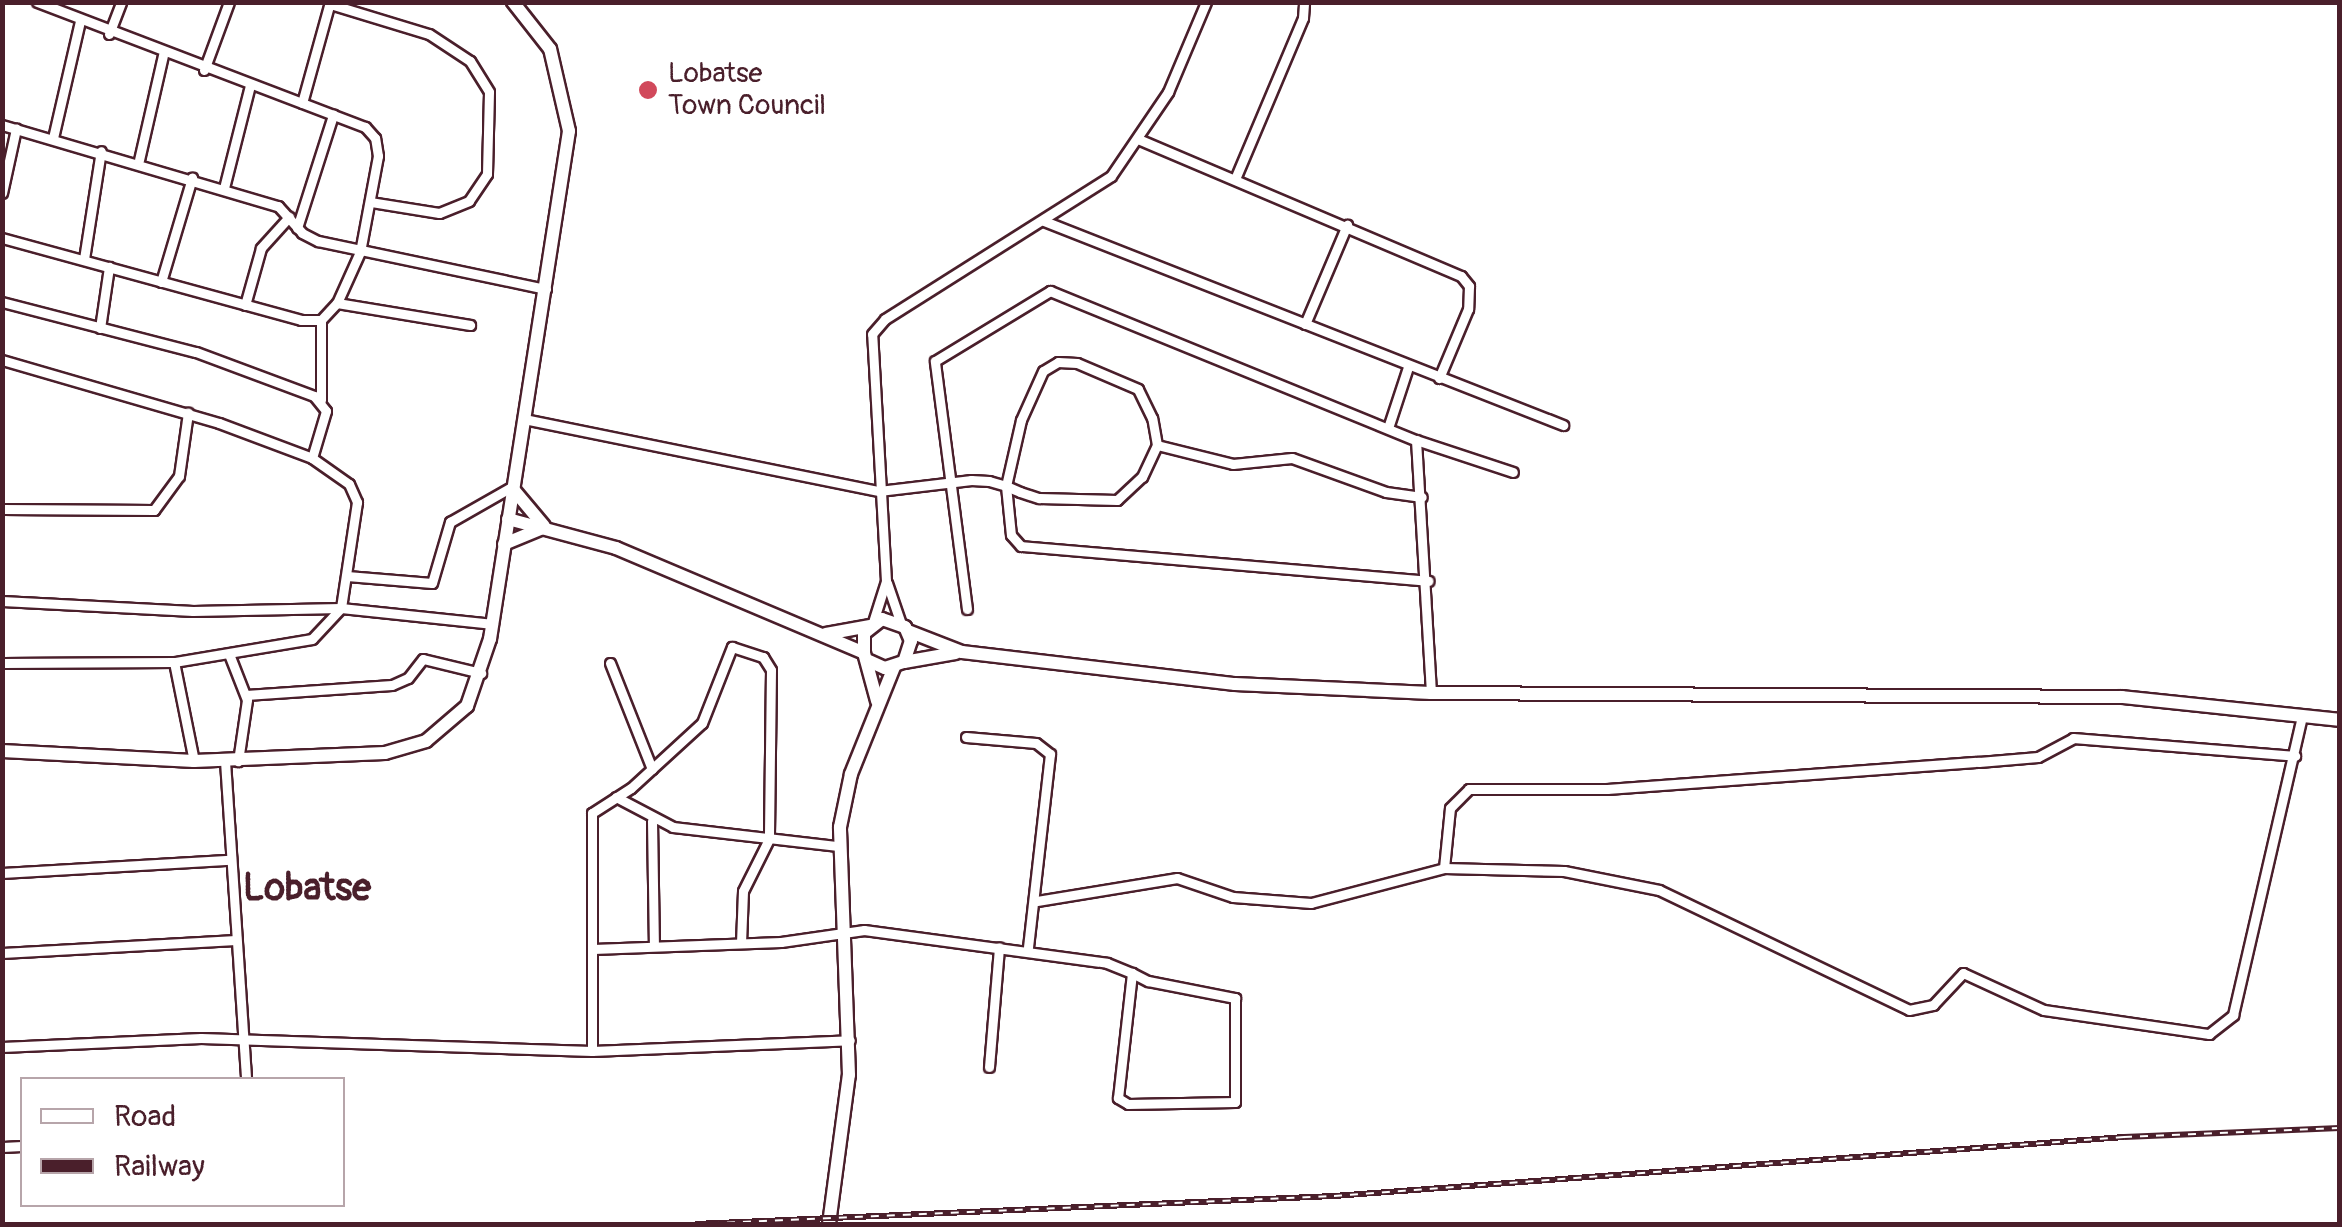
<!DOCTYPE html>
<style>
body{margin:0}
#map{position:relative;width:2342px;height:1227px;overflow:hidden;background:#fff;font-family:Pangolin,sans-serif}
div>[style]{position:absolute}
[style*='--x']{left:calc(var(--x)*1px);top:calc(var(--y)*1px);width:calc(var(--w)*1px);rotate:calc(var(--a)*1deg)}
.roads{filter:drop-shadow(2px 0 #4a1f2b) drop-shadow(-2px 0 #4a1f2b) drop-shadow(0 2px #4a1f2b) drop-shadow(0 -2px #4a1f2b)}
.street>*{height:9px;margin:-4.5px;padding:0 4.5px;transform-origin:4.5px;border-radius:4.5px;background:#fff}
.secondary>*{height:12px;margin:-6px;padding:0 6px;transform-origin:6px;border-radius:6px;background:#fff}
.rail>*{height:6px;margin-top:-3px;transform-origin:0;background:repeating-linear-gradient(90deg,#fff 0 8px,#4a1f2b 0 16px);box-sizing:border-box;border-block:2px solid #4a1f2b}
.dots>*{width:28px;height:28px;translate:-50% -50%;box-sizing:border-box;border:5px solid #fff;border-radius:50%}
span{translate:-50% -50%;white-space:nowrap;text-align:center;line-height:1.15;-webkit-text-stroke:9px #fff;paint-order:stroke}
.poi-label{font-size:28px;color:#4a1f2b}
.left{translate:0 -50%;text-align:left}
.district-label{font-size:38px;color:#4a1f2b;font-weight:700}
.frame{position:absolute;inset:0;border:5px solid #4a1f2b;pointer-events:none}
.legend{position:absolute;left:20px;top:1077px;width:325px;height:130px;box-sizing:border-box;background:#fff;border:2px solid #b7a5aa;margin:0;padding:12px 18px;list-style:none;font-size:30px;color:#4a1f2b}
.legend li{display:flex;align-items:center;gap:20px;height:50px}
.legend b{width:50px;border:2px solid #b7a5aa}
</style>
<div id="map">
<div class="roads">
<div class="street">
<i style="--x:330;--y:4;--w:103;--a:16.9"></i>
<i style="--x:429;--y:34;--w:49;--a:33.4"></i>
<i style="--x:470;--y:61;--w:36;--a:58"></i>
<i style="--x:489;--y:92;--w:82;--a:91.4"></i>
<i style="--x:487;--y:174;--w:32;--a:124"></i>
<i style="--x:469;--y:201;--w:32;--a:158"></i>
<i style="--x:439;--y:213;--w:70;--a:-170.9"></i>
<i style="--x:109;--y:34;--w:34;--a:-69"></i>
<i style="--x:204;--y:70;--w:72;--a:-69.8"></i>
<i style="--x:302;--y:103;--w:105;--a:-74.5"></i>
<i style="--x:2;--y:125;--w:288;--a:16.4"></i>
<i style="--x:278;--y:206;--w:36;--a:48"></i>
<i style="--x:302;--y:233;--w:18;--a:27"></i>
<i style="--x:318;--y:241;--w:233;--a:11.9"></i>
<i style="--x:53;--y:138;--w:120;--a:-77"></i>
<i style="--x:1138;--y:139;--w:351;--a:23"></i>
<i style="--x:1461;--y:276;--w:13;--a:51"></i>
<i style="--x:1469;--y:286;--w:23;--a:92"></i>
<i style="--x:1468;--y:309;--w:75;--a:112.8"></i>
<i style="--x:139;--y:160;--w:108;--a:-77.1"></i>
<i style="--x:1235;--y:179;--w:175;--a:-67.1"></i>
<i style="--x:1303;--y:18;--w:16;--a:-86"></i>
<i style="--x:224;--y:188;--w:106;--a:-75.8"></i>
<i style="--x:2;--y:193;--w:66;--a:-77.7"></i>
<i style="--x:1044;--y:221;--w:558;--a:21.46"></i>
<i style="--x:297;--y:228;--w:119;--a:-72.3"></i>
<i style="--x:2;--y:238;--w:310;--a:15.3"></i>
<i style="--x:301;--y:320;--w:20;--a:0"></i>
<i style="--x:321;--y:320;--w:23;--a:-47"></i>
<i style="--x:337;--y:303;--w:56;--a:-65.7"></i>
<i style="--x:360;--y:252;--w:98;--a:-79.4"></i>
<i style="--x:378;--y:156;--w:18;--a:-99"></i>
<i style="--x:375;--y:138;--w:15;--a:-132"></i>
<i style="--x:365;--y:127;--w:351;--a:-159.1"></i>
<i style="--x:84;--y:259;--w:109;--a:-81.1"></i>
<i style="--x:161;--y:282;--w:109;--a:-73.4"></i>
<i style="--x:2;--y:302;--w:200;--a:14.5"></i>
<i style="--x:196;--y:352;--w:126;--a:20.4"></i>
<i style="--x:314;--y:396;--w:19;--a:51"></i>
<i style="--x:326;--y:411;--w:49;--a:106.6"></i>
<i style="--x:337;--y:303;--w:135;--a:9.4"></i>
<i style="--x:245;--y:305;--w:59;--a:-74.3"></i>
<i style="--x:261;--y:248;--w:42;--a:-47.9"></i>
<i style="--x:1305;--y:324;--w:108;--a:-67"></i>
<i style="--x:100;--y:328;--w:62;--a:-81.6"></i>
<i style="--x:2;--y:360;--w:226;--a:16.2"></i>
<i style="--x:219;--y:423;--w:99;--a:20.6"></i>
<i style="--x:312;--y:458;--w:45;--a:35.1"></i>
<i style="--x:349;--y:484;--w:20;--a:66"></i>
<i style="--x:357;--y:502;--w:107;--a:98.6"></i>
<i style="--x:341;--y:608;--w:42;--a:133.1"></i>
<i style="--x:312;--y:639;--w:140;--a:170.5"></i>
<i style="--x:174;--y:662;--w:172;--a:179.7"></i>
<i style="--x:321;--y:400;--w:80;--a:-90"></i>
<i style="--x:524;--y:419;--w:362;--a:11.5"></i>
<i style="--x:879;--y:491;--w:93;--a:-6.8"></i>
<i style="--x:971;--y:480;--w:18;--a:3"></i>
<i style="--x:989;--y:481;--w:18;--a:16"></i>
<i style="--x:1006;--y:486;--w:15;--a:23"></i>
<i style="--x:1020;--y:492;--w:20;--a:18"></i>
<i style="--x:1039;--y:498;--w:78;--a:1.5"></i>
<i style="--x:1117;--y:500;--w:34;--a:-43"></i>
<i style="--x:1142;--y:477;--w:35;--a:-65"></i>
<i style="--x:1157;--y:445;--w:27;--a:-100"></i>
<i style="--x:1152;--y:418;--w:32;--a:-116"></i>
<i style="--x:1138;--y:389;--w:66;--a:-156.9"></i>
<i style="--x:1077;--y:363;--w:19;--a:-177"></i>
<i style="--x:1058;--y:362;--w:17;--a:149"></i>
<i style="--x:1043;--y:371;--w:54;--a:114.2"></i>
<i style="--x:1021;--y:420;--w:68;--a:102.8"></i>
<i style="--x:1006;--y:486;--w:49;--a:84.2"></i>
<i style="--x:1011;--y:535;--w:15;--a:48"></i>
<i style="--x:1021;--y:546;--w:409;--a:4.9"></i>
<i style="--x:1388;--y:428;--w:64;--a:-71.8"></i>
<i style="--x:1416;--y:440;--w:102;--a:18.3"></i>
<i style="--x:1157;--y:445;--w:78;--a:14"></i>
<i style="--x:1233;--y:464;--w:59;--a:-5.8"></i>
<i style="--x:1292;--y:458;--w:100;--a:19.9"></i>
<i style="--x:1386;--y:492;--w:36;--a:8"></i>
<i style="--x:2;--y:509;--w:152;--a:0.4"></i>
<i style="--x:154;--y:510;--w:42;--a:-53.7"></i>
<i style="--x:179;--y:476;--w:64;--a:-81.9"></i>
<i style="--x:347;--y:576;--w:85;--a:4.7"></i>
<i style="--x:432;--y:583;--w:64;--a:-73.6"></i>
<i style="--x:450;--y:522;--w:73;--a:-29.7"></i>
<i style="--x:887;--y:583;--w:43;--a:71.1"></i>
<i style="--x:2;--y:601;--w:191;--a:3"></i>
<i style="--x:193;--y:611;--w:148;--a:-1.2"></i>
<i style="--x:341;--y:608;--w:153;--a:6"></i>
<i style="--x:967;--y:609;--w:250;--a:-97.4"></i>
<i style="--x:935;--y:361;--w:135;--a:-31.3"></i>
<i style="--x:1050;--y:291;--w:395;--a:22.2"></i>
<i style="--x:1416;--y:440;--w:253;--a:86.6"></i>
<i style="--x:873;--y:622;--w:43;--a:-72.4"></i>
<i style="--x:886;--y:581;--w:247;--a:-93.2"></i>
<i style="--x:872;--y:334;--w:20;--a:-49"></i>
<i style="--x:885;--y:319;--w:267;--a:-32.3"></i>
<i style="--x:1111;--y:176;--w:102;--a:-55.8"></i>
<i style="--x:1168;--y:92;--w:98;--a:-67.1"></i>
<i style="--x:229;--y:654;--w:49;--a:68.6"></i>
<i style="--x:247;--y:700;--w:62;--a:98.4"></i>
<i style="--x:174;--y:662;--w:101;--a:78.6"></i>
<i style="--x:610;--y:663;--w:114;--a:68.4"></i>
<i style="--x:246;--y:695;--w:146;--a:-3.9"></i>
<i style="--x:392;--y:685;--w:17;--a:-24"></i>
<i style="--x:408;--y:678;--w:24;--a:-52"></i>
<i style="--x:423;--y:659;--w:60;--a:13.6"></i>
<i style="--x:966;--y:737;--w:70;--a:4.9"></i>
<i style="--x:1036;--y:743;--w:18;--a:38"></i>
<i style="--x:1050;--y:754;--w:195;--a:96.5"></i>
<i style="--x:225;--y:761;--w:320;--a:86.2"></i>
<i style="--x:616;--y:797;--w:64;--a:27.8"></i>
<i style="--x:673;--y:827;--w:166;--a:6.6"></i>
<i style="--x:652;--y:821;--w:125;--a:89.1"></i>
<i style="--x:1444;--y:868;--w:60;--a:-84.3"></i>
<i style="--x:1450;--y:808;--w:27;--a:-45"></i>
<i style="--x:1469;--y:789;--w:138;--a:0"></i>
<i style="--x:1607;--y:789;--w:373;--a:-4.2"></i>
<i style="--x:1979;--y:762;--w:59;--a:-4.8"></i>
<i style="--x:2038;--y:757;--w:40;--a:-28"></i>
<i style="--x:2073;--y:738;--w:223;--a:4.6"></i>
<i style="--x:2;--y:873;--w:228;--a:-3.3"></i>
<i style="--x:1037;--y:901;--w:142;--a:-9.3"></i>
<i style="--x:1177;--y:878;--w:59;--a:18.7"></i>
<i style="--x:1233;--y:897;--w:78;--a:4.4"></i>
<i style="--x:1311;--y:903;--w:138;--a:-14.7"></i>
<i style="--x:1444;--y:868;--w:120;--a:1.4"></i>
<i style="--x:1564;--y:871;--w:97;--a:11.3"></i>
<i style="--x:1659;--y:890;--w:277;--a:25.6"></i>
<i style="--x:1909;--y:1010;--w:25;--a:-12"></i>
<i style="--x:1933;--y:1005;--w:44;--a:-46.8"></i>
<i style="--x:1963;--y:973;--w:89;--a:24.6"></i>
<i style="--x:2044;--y:1010;--w:167;--a:8.3"></i>
<i style="--x:2209;--y:1034;--w:31;--a:-38"></i>
<i style="--x:2233;--y:1015;--w:308;--a:-77"></i>
<i style="--x:593;--y:949;--w:188;--a:-2.1"></i>
<i style="--x:781;--y:942;--w:84;--a:-8.2"></i>
<i style="--x:864;--y:930;--w:245;--a:7.7"></i>
<i style="--x:1107;--y:963;--w:27;--a:22"></i>
<i style="--x:1132;--y:973;--w:18;--a:27"></i>
<i style="--x:1148;--y:981;--w:89;--a:11.1"></i>
<i style="--x:1235;--y:998;--w:104;--a:90"></i>
<i style="--x:1235;--y:1102;--w:107;--a:178.9"></i>
<i style="--x:1128;--y:1104;--w:12;--a:-149"></i>
<i style="--x:1118;--y:1098;--w:126;--a:-83.6"></i>
<i style="--x:2;--y:953;--w:234;--a:-3.2"></i>
<i style="--x:2;--y:1047;--w:199;--a:-2.6"></i>
<i style="--x:201;--y:1038;--w:391;--a:1.9"></i>
<i style="--x:592;--y:1051;--w:258;--a:-2.4"></i>
<i style="--x:592;--y:1051;--w:238;--a:-90"></i>
<i style="--x:592;--y:813;--w:46;--a:-32.7"></i>
<i style="--x:631;--y:788;--w:96;--a:-42.5"></i>
<i style="--x:702;--y:723;--w:82;--a:-68.5"></i>
<i style="--x:732;--y:647;--w:33;--a:18"></i>
<i style="--x:763;--y:657;--w:15;--a:58"></i>
<i style="--x:771;--y:670;--w:169;--a:90.7"></i>
<i style="--x:769;--y:839;--w:58;--a:116.6"></i>
<i style="--x:743;--y:891;--w:52;--a:92.2"></i>
<i style="--x:989;--y:1067;--w:120;--a:-85.2"></i>
<i style="--x:2;--y:1147;--w:20;--a:-3"></i>
</div>
<div class="secondary">
<i style="--x:513;--y:489;--w:48;--a:50"></i>
<i style="--x:508;--y:519;--w:112;--a:15"></i>
<i style="--x:616;--y:548;--w:269;--a:22.9"></i>
<i style="--x:504;--y:544;--w:42;--a:-22.3"></i>
<i style="--x:908;--y:631;--w:58;--a:21.3"></i>
<i style="--x:962;--y:652;--w:275;--a:6.7"></i>
<i style="--x:1235;--y:684;--w:196;--a:2.6"></i>
<i style="--x:1431;--y:693;--w:691;--a:0.33"></i>
<i style="--x:2122;--y:697;--w:219;--a:6"></i>
<i style="--x:826;--y:634;--w:45;--a:-10.3"></i>
<i style="--x:869;--y:661;--w:17;--a:24"></i>
<i style="--x:885;--y:668;--w:20;--a:-18"></i>
<i style="--x:904;--y:662;--w:22;--a:-72"></i>
<i style="--x:911;--y:641;--w:15;--a:-113"></i>
<i style="--x:905;--y:627;--w:24;--a:-161"></i>
<i style="--x:882;--y:619;--w:23;--a:142"></i>
<i style="--x:864;--y:633;--w:20;--a:90"></i>
<i style="--x:864;--y:653;--w:50;--a:74.8"></i>
<i style="--x:904;--y:662;--w:52;--a:-10"></i>
<i style="--x:2;--y:751;--w:192;--a:3"></i>
<i style="--x:194;--y:761;--w:191;--a:-2.4"></i>
<i style="--x:385;--y:753;--w:43;--a:-16.3"></i>
<i style="--x:426;--y:741;--w:54;--a:-40.5"></i>
<i style="--x:467;--y:706;--w:71;--a:-71.1"></i>
<i style="--x:490;--y:639;--w:514;--a:-81.16"></i>
<i style="--x:569;--y:131;--w:84;--a:-103"></i>
<i style="--x:550;--y:49;--w:60;--a:-128.2"></i>
<i style="--x:829;--y:1224;--w:150;--a:-82.4"></i>
<i style="--x:849;--y:1075;--w:248;--a:-92.1"></i>
<i style="--x:840;--y:827;--w:54;--a:-78.3"></i>
<i style="--x:851;--y:774;--w:115;--a:-68.1"></i>
</div>
</div>
<div class="rail">
<i style="--x:695;--y:1224;--w:640;--a:-2.51"></i>
<i style="--x:1334;--y:1196;--w:792;--a:-4.27"></i>
<i style="--x:2124;--y:1137;--w:216;--a:-2.4"></i>
</div>
<div class="dots">
<i style="left:648px;top:90px;background:#d1495b"></i>
</div>
<div class="poi-label">
<span class="left" style="left:668px;top:90px">Lobatse<br>Town Council</span>
</div>
<div class="district-label">
<span style="left:307px;top:889px">Lobatse</span>
</div>
<div class="frame"></div>
<ul class="legend">
<li><b style="height:12px;background:#fff"></b>Road</li>
<li><b style="height:12px;background:#4a1f2b"></b>Railway</li>
</ul>
</div>
